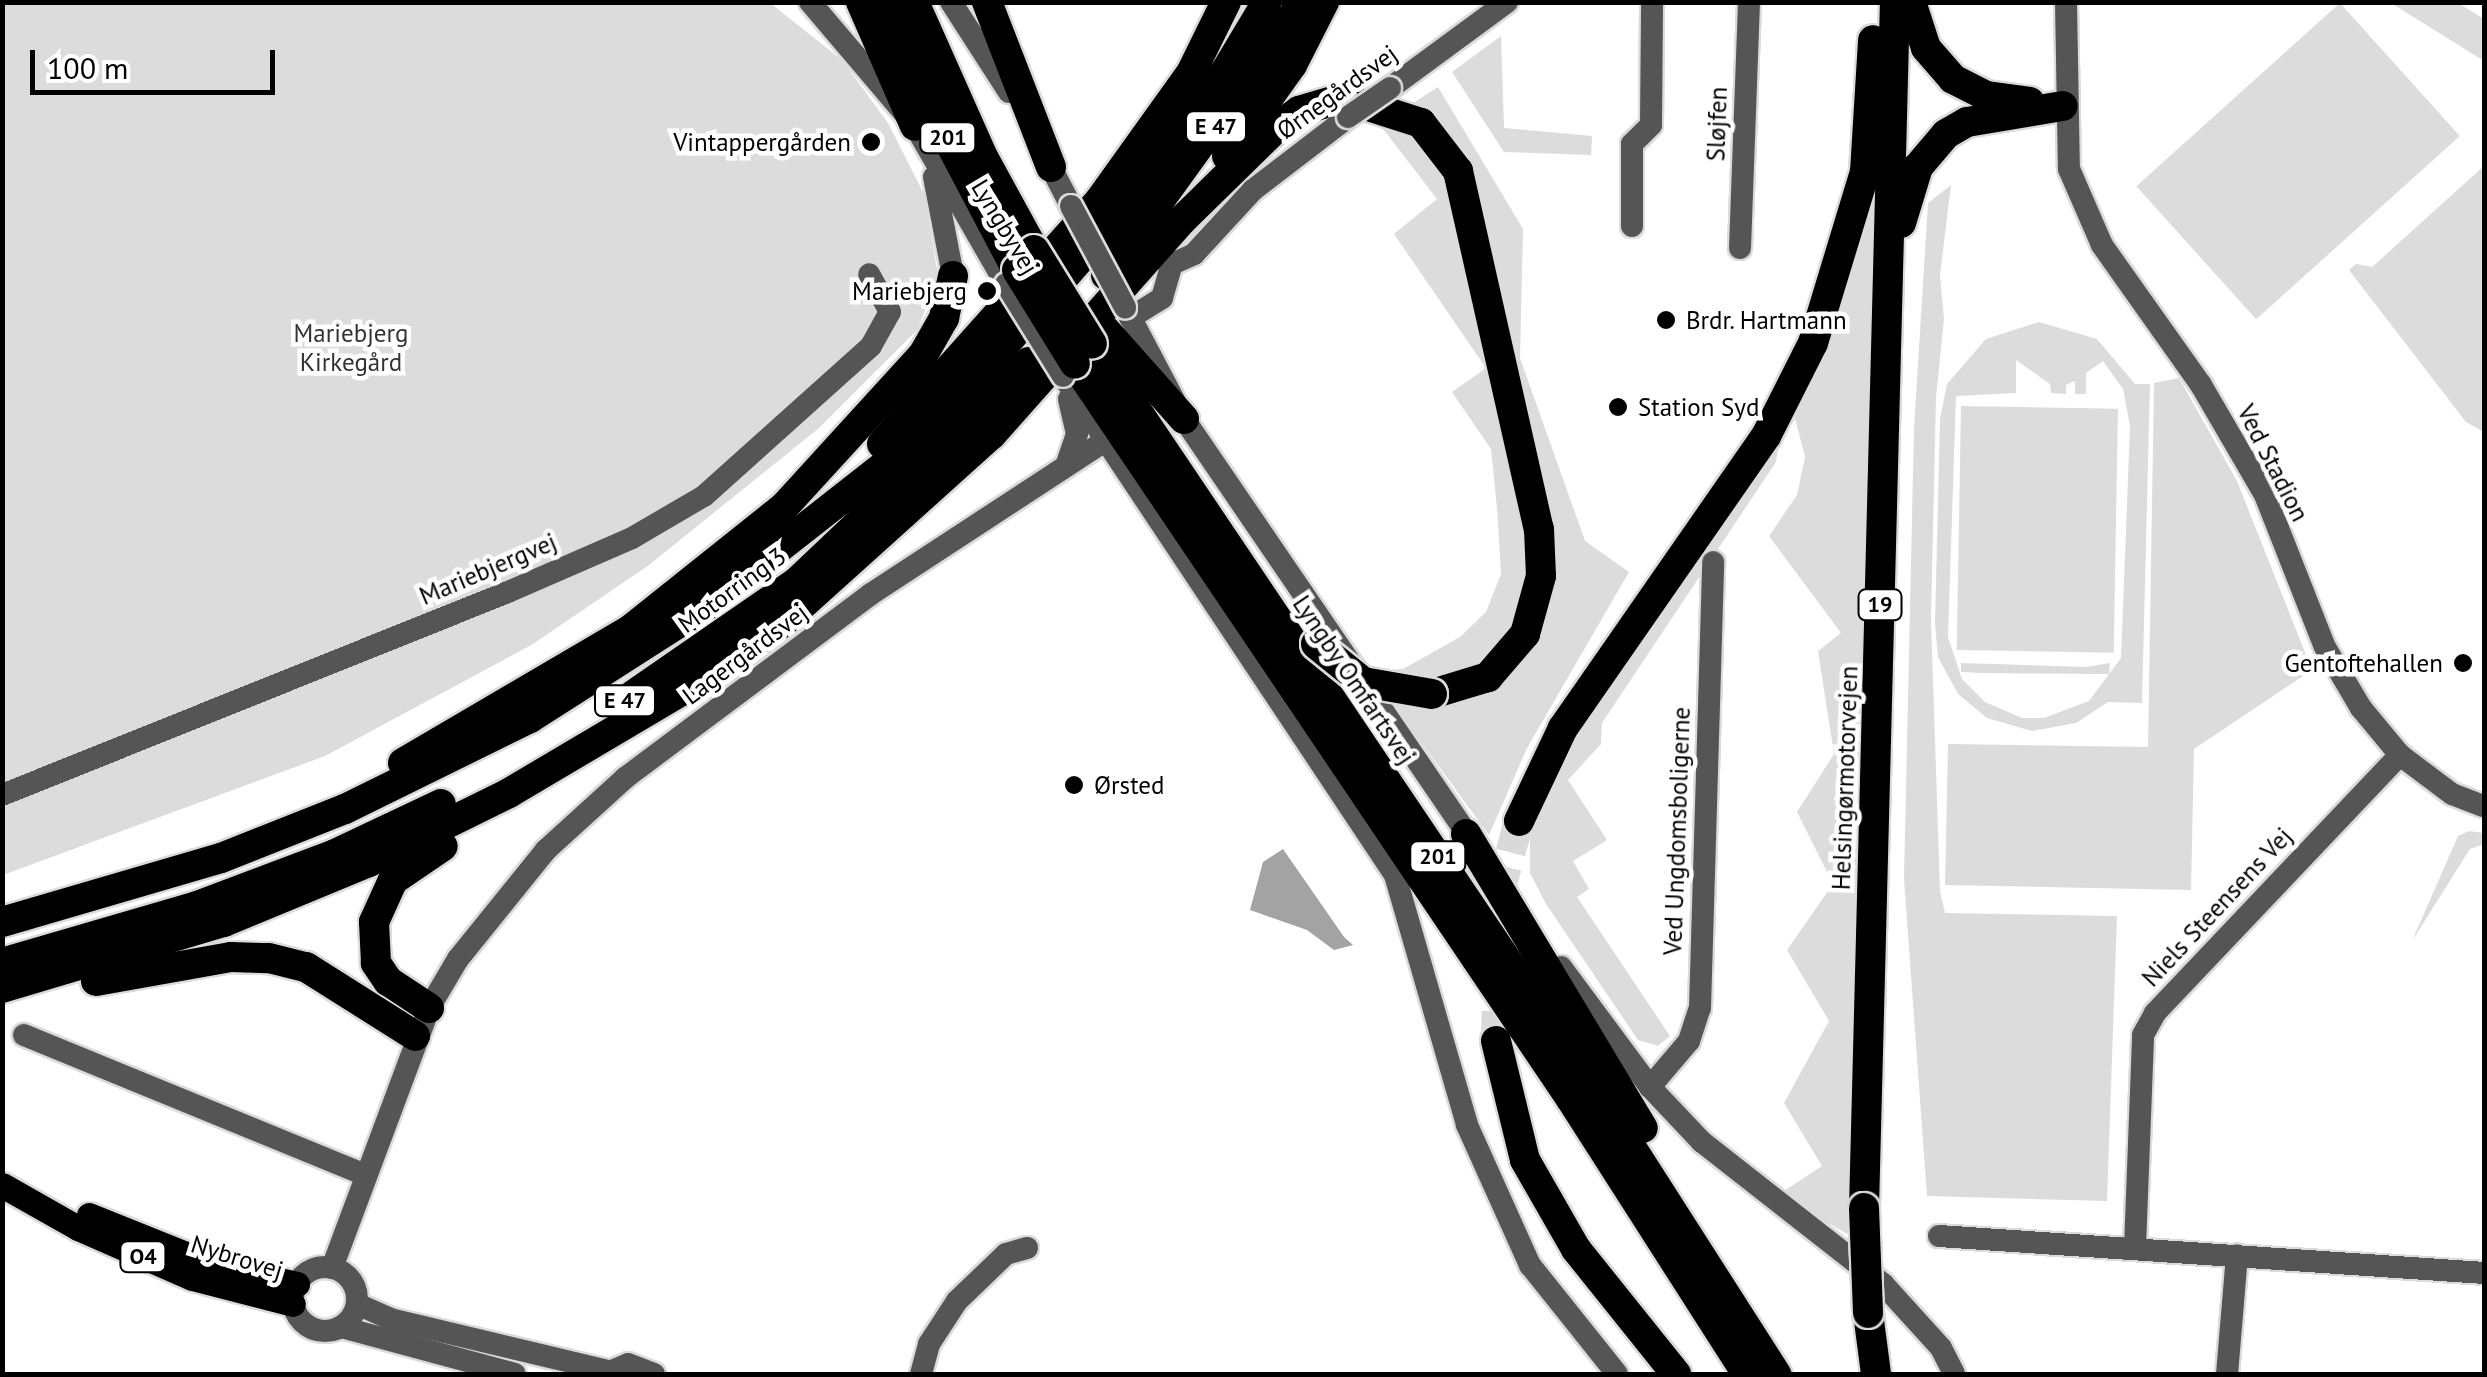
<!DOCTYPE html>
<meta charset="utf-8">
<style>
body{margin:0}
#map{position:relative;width:2487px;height:1377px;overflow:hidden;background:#fff;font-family:"PT Sans",sans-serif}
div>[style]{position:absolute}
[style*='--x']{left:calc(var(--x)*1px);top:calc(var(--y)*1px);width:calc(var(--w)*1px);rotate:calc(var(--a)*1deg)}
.green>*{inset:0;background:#dcdcdc;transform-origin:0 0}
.water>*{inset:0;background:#a3a3a3}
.highway-tunnel>*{height:30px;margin-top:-15px;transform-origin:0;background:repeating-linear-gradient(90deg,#d9d9d9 0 30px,transparent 0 45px)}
.roads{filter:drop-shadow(2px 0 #dbdbdb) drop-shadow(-2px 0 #dbdbdb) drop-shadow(0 2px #dbdbdb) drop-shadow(0 -2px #dbdbdb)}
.minor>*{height:22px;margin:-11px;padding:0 11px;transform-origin:11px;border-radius:11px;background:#555}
.minor>.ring{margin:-11px;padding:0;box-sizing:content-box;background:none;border:22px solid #555;border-radius:50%}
.major>*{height:25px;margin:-12.5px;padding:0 12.5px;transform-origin:12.5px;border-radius:12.5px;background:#000}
.highway>*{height:30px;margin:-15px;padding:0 15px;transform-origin:15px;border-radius:15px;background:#000}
.bridges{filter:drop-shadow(2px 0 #dbdbdb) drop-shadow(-2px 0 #dbdbdb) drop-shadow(0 2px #dbdbdb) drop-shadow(0 -2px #dbdbdb)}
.minor-bridge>*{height:22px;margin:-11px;padding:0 11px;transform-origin:11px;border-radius:11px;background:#555}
.highway-bridge>*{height:30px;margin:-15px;padding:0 15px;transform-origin:15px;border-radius:15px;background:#000}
.dots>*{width:28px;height:28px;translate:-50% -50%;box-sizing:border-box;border:5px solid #fff;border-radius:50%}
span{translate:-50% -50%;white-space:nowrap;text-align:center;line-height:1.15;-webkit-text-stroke:9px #fff;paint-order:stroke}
.shield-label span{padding:2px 8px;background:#fff;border:2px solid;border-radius:8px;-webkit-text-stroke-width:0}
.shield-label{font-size:22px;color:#000;font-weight:700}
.street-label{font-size:25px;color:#000}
.poi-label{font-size:25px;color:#000}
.right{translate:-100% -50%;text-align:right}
.left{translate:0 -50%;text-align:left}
.park-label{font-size:25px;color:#333}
.frame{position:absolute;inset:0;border:5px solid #000;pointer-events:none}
.scale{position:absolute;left:30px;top:50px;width:245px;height:45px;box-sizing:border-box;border:5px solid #000;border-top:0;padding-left:12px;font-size:30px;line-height:35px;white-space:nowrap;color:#000;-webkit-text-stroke:8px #fff;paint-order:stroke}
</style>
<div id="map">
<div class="green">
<i style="clip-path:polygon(2px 3px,770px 3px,842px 60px,888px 123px,925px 196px,938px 276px,918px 329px,819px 428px,649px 565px,533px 644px,325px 756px,3px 875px)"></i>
<i style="left:2340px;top:3px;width:179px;height:274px;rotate:48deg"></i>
<i style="clip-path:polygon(2391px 3px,2458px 3px,2484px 19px,2484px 61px)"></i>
<i style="clip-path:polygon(1501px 36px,1504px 128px,1592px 136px,1591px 155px,1504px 152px,1452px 72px)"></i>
<i style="clip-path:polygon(1438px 87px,1523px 229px,1520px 358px,1585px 541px,1629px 572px,1527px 748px,1489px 835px,1391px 701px,1501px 676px,1549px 557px,1426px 111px,1413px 103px)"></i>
<i style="clip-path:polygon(1389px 112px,1439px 154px,1528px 541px,1528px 604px,1485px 667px,1435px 684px,1377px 670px,1403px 669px,1460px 637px,1486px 612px,1501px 574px,1497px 508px,1491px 449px,1452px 392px,1486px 368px,1394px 234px,1437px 199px,1377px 121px)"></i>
<i style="clip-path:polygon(1881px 147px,1851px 1236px,1778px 1195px,1822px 1166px,1784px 1103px,1829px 1021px,1787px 950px,1833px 884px,1797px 812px,1834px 754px,1818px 651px,1841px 633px,1769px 536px,1797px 495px,1805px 457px,1793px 411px)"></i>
<i style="clip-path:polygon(2484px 166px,2484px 432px,2466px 422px,2349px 270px,2356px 264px,2372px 267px)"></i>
<i style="clip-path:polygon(1951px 185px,1940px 275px,1944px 319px,1936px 397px,1931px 620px,1940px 891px,1945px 913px,2117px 916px,2107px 1201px,1927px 1196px,1904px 879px,1914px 428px,1928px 203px)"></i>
<i style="clip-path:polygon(evenodd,2039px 322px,2097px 339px,2135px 384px,2150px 384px,2142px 703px,2108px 702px,2076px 723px,2032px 731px,1987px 718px,1958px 694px,1938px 657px,1935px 624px,1940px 419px,1947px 384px,1986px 339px,2039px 322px,2016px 360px,2050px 384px,2051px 393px,2066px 394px,2066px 385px,2075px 381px,2075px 394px,2086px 394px,2086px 373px,2103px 361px,2123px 389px,2130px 426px,2121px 658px,2089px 701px,2044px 718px,2022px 718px,1985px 702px,1962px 679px,1948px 637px,1956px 396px,2016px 393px,2016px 360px)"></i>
<i style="clip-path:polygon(2179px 378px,2237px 481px,2312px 670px,2194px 749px,2191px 890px,1945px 885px,1948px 744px,2148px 747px,2154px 383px)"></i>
<i style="left:1961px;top:406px;width:157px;height:244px;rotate:1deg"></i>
<i style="clip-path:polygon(1780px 433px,1776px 462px,1602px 723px,1601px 744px,1568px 780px,1607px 840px,1573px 861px,1589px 889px,1577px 897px,1670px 1036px,1658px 1046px,1638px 1040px,1546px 904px,1530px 873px,1530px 838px,1551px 778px,1584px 721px)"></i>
<i style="clip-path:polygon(1961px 663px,2086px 667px,2110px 663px,2109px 674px,1984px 673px,1961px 672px)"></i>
<i style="clip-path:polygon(2469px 831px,2484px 833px,2484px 844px,2470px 849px,2412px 941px,2458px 836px)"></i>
</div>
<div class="water">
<i style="clip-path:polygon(1283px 849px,1344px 937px,1353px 945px,1334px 950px,1307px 930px,1250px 910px,1263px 862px)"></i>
</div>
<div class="highway-tunnel">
<i style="--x:1496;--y:1041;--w:145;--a:-88.8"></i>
<i style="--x:1499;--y:896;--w:78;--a:-75.1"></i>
</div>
<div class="roads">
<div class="minor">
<i style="--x:810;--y:2;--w:162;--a:49.7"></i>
<i style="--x:915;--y:126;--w:182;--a:60.1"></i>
<i style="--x:951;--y:2;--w:107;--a:57.2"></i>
<i style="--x:2066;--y:2;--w:167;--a:89"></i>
<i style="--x:2069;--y:169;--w:83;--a:66.5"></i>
<i style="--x:2102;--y:245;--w:171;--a:54.7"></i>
<i style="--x:2201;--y:385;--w:127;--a:59.8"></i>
<i style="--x:2265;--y:495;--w:163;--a:68.5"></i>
<i style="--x:2325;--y:647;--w:71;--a:59.5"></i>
<i style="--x:2361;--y:708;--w:61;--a:50.3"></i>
<i style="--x:2400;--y:755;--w:65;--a:36.9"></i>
<i style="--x:2452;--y:794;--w:34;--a:21"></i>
<i style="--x:1390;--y:88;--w:145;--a:-36.3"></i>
<i style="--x:1044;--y:154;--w:59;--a:62.6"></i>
<i style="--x:934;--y:177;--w:101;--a:79.1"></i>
<i style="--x:1632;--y:226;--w:82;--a:-90"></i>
<i style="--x:1632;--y:144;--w:27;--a:-45"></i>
<i style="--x:1651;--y:125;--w:123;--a:-89.5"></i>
<i style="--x:1740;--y:248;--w:246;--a:-87.9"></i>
<i style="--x:1125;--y:307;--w:127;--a:62.2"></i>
<i style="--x:1184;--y:419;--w:518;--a:55.7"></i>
<i style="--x:1130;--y:318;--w:38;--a:-32"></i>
<i style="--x:1162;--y:298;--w:35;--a:-74"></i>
<i style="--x:1172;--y:264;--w:24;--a:-24"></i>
<i style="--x:1194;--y:254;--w:87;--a:-47.3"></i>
<i style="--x:1253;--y:190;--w:120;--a:-37.5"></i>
<i style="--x:1063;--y:376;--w:599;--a:56.36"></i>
<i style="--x:1395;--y:875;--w:260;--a:73.9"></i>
<i style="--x:1467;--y:1125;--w:154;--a:65.8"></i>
<i style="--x:1530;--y:1265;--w:139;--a:51.4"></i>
<i style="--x:1066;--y:466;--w:34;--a:-71"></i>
<i style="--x:1077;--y:434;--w:36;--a:-103"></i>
<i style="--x:2;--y:795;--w:545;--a:-21.86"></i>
<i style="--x:508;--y:592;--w:135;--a:-23.5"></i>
<i style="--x:632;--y:538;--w:83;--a:-30.3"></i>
<i style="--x:704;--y:496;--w:224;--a:-41.9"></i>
<i style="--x:871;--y:346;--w:39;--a:-61"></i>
<i style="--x:890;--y:312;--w:43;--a:-118.9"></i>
<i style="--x:1561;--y:967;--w:149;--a:53.4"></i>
<i style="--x:1650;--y:1087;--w:76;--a:46.6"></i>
<i style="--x:1702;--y:1142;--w:230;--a:38.1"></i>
<i style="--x:1883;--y:1284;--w:86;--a:47.8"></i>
<i style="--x:1941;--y:1348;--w:29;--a:63"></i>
<i style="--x:24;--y:1035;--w:369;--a:22.3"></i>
<i style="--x:1650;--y:1087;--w:60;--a:-49.7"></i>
<i style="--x:1689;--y:1041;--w:35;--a:-72"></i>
<i style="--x:1700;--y:1008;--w:446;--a:-88.3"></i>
<i style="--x:1939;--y:1236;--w:546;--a:3.88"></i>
<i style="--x:2135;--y:1247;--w:212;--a:-87.8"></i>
<i style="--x:2143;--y:1035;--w:25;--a:-61"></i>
<i style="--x:2155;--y:1013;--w:356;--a:-46.5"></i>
<i class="ring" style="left:293px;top:1267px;width:42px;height:42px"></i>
<i style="--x:332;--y:1268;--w:278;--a:-69.5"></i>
<i style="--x:429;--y:1008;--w:57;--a:-59.4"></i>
<i style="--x:458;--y:959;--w:140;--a:-51.1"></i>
<i style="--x:546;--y:850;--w:107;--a:-42.3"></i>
<i style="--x:625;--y:778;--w:307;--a:-36.8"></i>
<i style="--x:871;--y:594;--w:277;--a:-33.2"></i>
<i style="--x:357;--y:1304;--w:36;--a:24"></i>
<i style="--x:390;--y:1319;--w:225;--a:13.4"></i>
<i style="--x:341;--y:1327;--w:180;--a:15.1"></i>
<i style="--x:605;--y:1374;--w:25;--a:-23"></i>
<i style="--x:628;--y:1364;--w:28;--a:21"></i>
<i style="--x:921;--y:1374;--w:31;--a:-75"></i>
<i style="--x:929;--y:1344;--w:51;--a:-56.9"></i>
<i style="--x:957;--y:1301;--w:68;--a:-43.8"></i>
<i style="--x:1006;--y:1254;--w:22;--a:-16"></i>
<i style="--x:2227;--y:1374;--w:119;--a:-85.2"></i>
</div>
<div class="major">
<i style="--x:2;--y:1185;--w:87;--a:29.5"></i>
<i style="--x:78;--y:1228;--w:124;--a:23.7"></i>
<i style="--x:192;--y:1278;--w:104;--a:14.4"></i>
<i style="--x:89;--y:1215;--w:137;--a:21.9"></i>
<i style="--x:216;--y:1266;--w:83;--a:12.5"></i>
</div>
<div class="highway">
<i style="--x:861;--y:2;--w:135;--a:66.5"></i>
<i style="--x:887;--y:2;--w:118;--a:67.1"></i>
<i style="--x:933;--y:111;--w:180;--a:62.2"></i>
<i style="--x:914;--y:2;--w:170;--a:66"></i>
<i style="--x:983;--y:157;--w:106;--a:61.3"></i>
<i style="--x:987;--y:2;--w:177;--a:68.8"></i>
<i style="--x:1911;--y:2;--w:48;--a:71.9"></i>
<i style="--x:1926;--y:48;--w:41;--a:48.9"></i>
<i style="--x:1953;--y:79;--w:38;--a:27"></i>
<i style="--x:1987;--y:96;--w:43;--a:7.9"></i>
<i style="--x:1227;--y:156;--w:112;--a:-54.5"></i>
<i style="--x:1292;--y:65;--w:71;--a:-63.1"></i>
<i style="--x:1901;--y:223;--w:59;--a:-73.1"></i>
<i style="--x:1918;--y:167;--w:43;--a:-49.7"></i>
<i style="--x:1946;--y:134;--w:24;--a:-30"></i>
<i style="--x:1967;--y:122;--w:97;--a:-9.5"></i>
<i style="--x:1106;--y:275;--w:337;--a:-54.2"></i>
<i style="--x:1105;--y:330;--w:119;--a:48.4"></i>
<i style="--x:1092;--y:344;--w:908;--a:56.05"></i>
<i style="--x:1599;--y:1097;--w:329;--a:57.4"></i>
<i style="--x:1075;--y:364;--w:887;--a:55.99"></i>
<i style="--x:1571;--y:1099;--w:326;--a:57.4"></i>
<i style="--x:882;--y:444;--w:327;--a:-48.2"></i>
<i style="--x:1100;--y:200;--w:156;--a:-54.4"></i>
<i style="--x:1191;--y:73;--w:79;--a:-63.8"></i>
<i style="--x:633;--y:695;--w:201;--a:-34.6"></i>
<i style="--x:798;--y:581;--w:318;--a:-43.5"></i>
<i style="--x:403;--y:763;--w:264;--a:-30.4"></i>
<i style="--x:631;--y:629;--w:196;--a:-38.6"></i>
<i style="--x:784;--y:507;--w:206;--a:-47.6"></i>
<i style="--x:923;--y:355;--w:43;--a:-60.4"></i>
<i style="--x:944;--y:318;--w:43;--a:-77.9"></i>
<i style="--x:1519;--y:821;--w:103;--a:-64.7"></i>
<i style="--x:1563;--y:728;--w:356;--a:-55.2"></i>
<i style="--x:1766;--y:436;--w:104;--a:-63.2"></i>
<i style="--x:1813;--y:343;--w:179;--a:-73.1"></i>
<i style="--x:1865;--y:172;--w:132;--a:-86.5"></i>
<i style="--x:1466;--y:834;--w:343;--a:59"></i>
<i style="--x:2;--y:922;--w:228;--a:-16.3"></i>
<i style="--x:221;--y:858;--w:133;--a:-21.6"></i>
<i style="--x:345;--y:809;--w:206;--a:-26.2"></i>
<i style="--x:530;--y:718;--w:208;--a:-32.6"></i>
<i style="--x:705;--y:606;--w:229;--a:-38.1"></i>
<i style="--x:885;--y:465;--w:95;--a:-42.4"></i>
<i style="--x:955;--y:401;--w:238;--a:-48.7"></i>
<i style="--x:1112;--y:222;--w:188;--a:-53"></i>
<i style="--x:1225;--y:72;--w:82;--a:-59"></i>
<i style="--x:2;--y:963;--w:203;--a:-16.3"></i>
<i style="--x:197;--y:906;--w:147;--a:-20.6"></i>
<i style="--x:335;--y:854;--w:117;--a:-25.3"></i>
<i style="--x:96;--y:981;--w:137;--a:-10.1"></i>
<i style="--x:231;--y:957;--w:38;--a:2"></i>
<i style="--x:269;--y:958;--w:38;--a:14"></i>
<i style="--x:306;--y:967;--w:129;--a:32.3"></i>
<i style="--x:2;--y:988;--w:232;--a:-16.6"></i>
<i style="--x:224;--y:922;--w:157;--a:-22.5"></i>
<i style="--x:369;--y:862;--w:156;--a:-26.2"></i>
<i style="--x:509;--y:793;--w:238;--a:-30.6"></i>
<i style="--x:714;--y:672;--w:85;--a:-35.9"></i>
<i style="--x:783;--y:622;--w:280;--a:-42"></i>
<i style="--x:991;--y:435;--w:288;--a:-48.4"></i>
<i style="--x:1182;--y:220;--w:133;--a:-44.4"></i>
<i style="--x:1277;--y:127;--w:27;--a:-36"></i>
<i style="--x:1299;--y:111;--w:46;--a:-16.5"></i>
<i style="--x:1343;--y:98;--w:82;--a:17.8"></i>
<i style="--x:1421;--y:123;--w:61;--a:52.4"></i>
<i style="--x:1458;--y:171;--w:367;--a:77.3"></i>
<i style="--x:1539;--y:529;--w:47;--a:87.6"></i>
<i style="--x:1541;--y:576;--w:60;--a:105.4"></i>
<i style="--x:1525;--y:634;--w:57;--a:130.7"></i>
<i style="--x:1488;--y:677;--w:59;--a:163.1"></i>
<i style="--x:429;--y:1008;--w:49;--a:-146.6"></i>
<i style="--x:388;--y:981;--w:22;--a:-124"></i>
<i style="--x:376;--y:963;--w:41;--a:-92.8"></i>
<i style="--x:374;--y:922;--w:46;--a:-65.7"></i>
<i style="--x:393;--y:880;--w:60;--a:-34.2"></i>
<i style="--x:1496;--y:1041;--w:122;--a:76.3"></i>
<i style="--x:1525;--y:1160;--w:103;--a:60.2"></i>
<i style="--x:1576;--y:1249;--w:160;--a:51.3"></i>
<i style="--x:1864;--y:1208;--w:1206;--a:-88.53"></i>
<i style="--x:1868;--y:1313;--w:62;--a:82.5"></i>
</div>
</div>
<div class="bridges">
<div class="minor-bridge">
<i style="--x:1348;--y:117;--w:51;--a:-34.6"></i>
<i style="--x:1071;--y:206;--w:115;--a:61.9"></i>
<i style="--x:1006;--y:284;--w:108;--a:58.2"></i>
</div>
<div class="highway-bridge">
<i style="--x:1034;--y:250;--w:110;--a:58.3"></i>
<i style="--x:1017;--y:270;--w:110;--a:58.3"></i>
<i style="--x:1316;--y:644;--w:60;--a:39"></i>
<i style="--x:1363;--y:682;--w:70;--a:9.9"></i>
<i style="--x:1864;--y:1208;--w:105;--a:87.8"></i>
</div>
</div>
<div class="dots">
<i style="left:871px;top:142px;background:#000"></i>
<i style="left:987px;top:291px;background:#000"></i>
<i style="left:1666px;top:320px;background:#000"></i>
<i style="left:1618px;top:407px;background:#000"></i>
<i style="left:2463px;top:663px;background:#000"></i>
<i style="left:1074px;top:785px;background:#000"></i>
</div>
<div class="shield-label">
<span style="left:1216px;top:127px">E 47</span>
<span style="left:948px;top:138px">201</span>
<span style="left:1880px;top:605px">19</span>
<span style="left:625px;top:701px">E 47</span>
<span style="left:1438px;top:857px">201</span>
<span style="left:143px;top:1257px">O4</span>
</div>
<div class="street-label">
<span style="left:1337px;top:92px;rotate:-36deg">Ørnegårdsvej</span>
<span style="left:1717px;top:124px;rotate:-88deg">Sløjfen</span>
<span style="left:1005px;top:227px;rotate:59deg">Lyngbyvej</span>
<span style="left:2273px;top:463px;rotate:63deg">Ved Stadion</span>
<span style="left:488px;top:569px;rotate:-23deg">Mariebjergvej</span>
<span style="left:732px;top:590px;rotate:-36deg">Motorring 3</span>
<span style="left:745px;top:654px;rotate:-37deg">Lagergårdsvej</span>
<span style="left:1354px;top:680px;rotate:56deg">Lyngby Omfartsvej</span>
<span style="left:1845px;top:778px;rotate:-88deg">Helsingørmotorvejen</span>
<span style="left:1677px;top:831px;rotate:-88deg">Ved Ungdomsboligerne</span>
<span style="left:2217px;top:907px;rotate:-47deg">Niels Steensens Vej</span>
<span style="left:237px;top:1257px;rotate:17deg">Nybrovej</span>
</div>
<div class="poi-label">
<span class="right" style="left:851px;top:142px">Vintappergården</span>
<span class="right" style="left:967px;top:291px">Mariebjerg</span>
<span class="left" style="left:1686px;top:320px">Brdr. Hartmann</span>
<span class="left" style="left:1638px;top:407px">Station Syd</span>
<span class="right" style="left:2443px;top:663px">Gentoftehallen</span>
<span class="left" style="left:1094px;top:785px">Ørsted</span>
</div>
<div class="park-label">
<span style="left:351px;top:348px">Mariebjerg<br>Kirkegård</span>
</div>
<div class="frame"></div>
<div class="scale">100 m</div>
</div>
